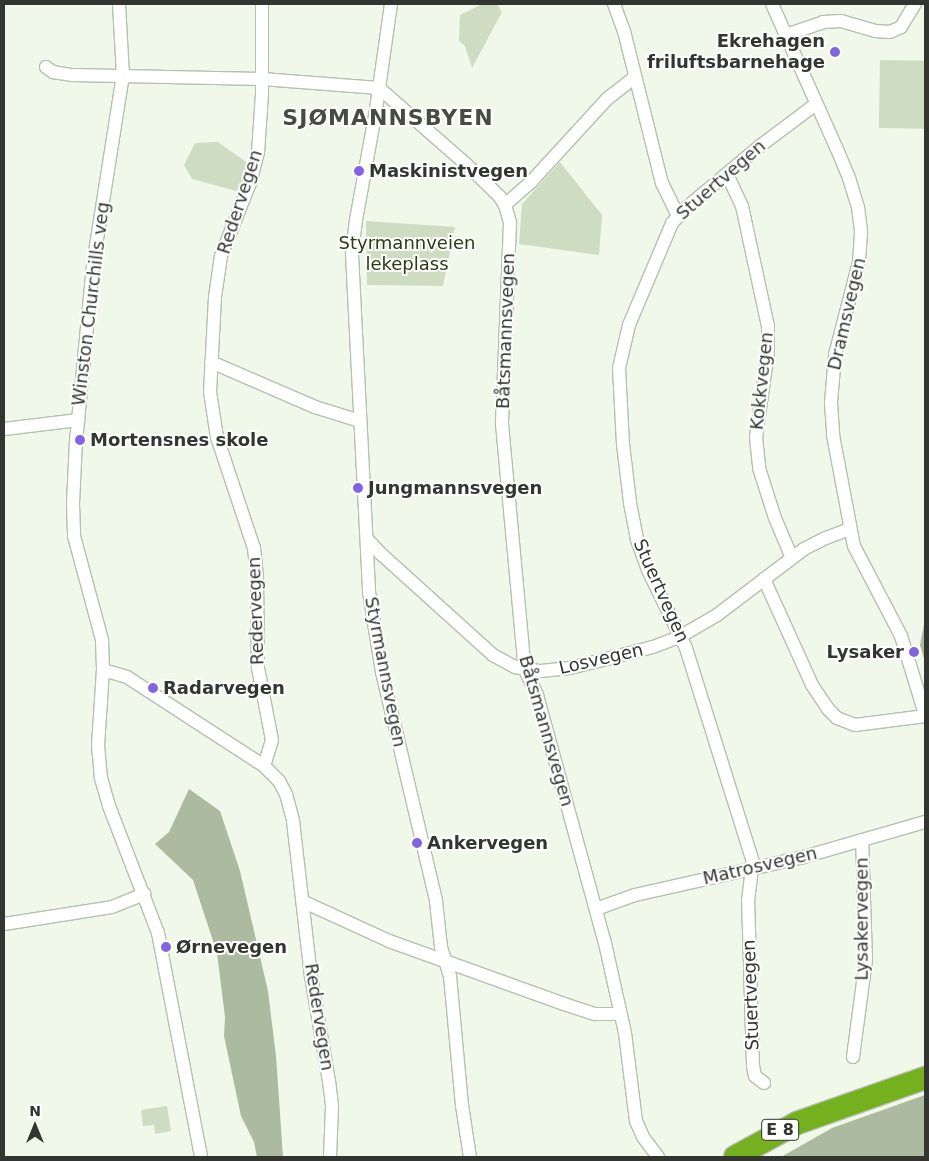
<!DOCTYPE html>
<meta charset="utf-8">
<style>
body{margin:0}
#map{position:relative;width:929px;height:1161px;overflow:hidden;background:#f0f8e9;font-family:"DejaVu Sans",sans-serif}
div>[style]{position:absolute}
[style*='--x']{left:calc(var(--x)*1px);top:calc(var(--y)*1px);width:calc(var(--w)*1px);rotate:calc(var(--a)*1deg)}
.green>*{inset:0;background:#ceddc1;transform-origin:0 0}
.forest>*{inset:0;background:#acbb9f}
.roads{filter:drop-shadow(1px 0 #b6bfb0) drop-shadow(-1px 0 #b6bfb0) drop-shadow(0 1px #b6bfb0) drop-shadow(0 -1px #b6bfb0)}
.street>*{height:12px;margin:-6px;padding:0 6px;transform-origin:6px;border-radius:6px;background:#fff}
.highway>*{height:22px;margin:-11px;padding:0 11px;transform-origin:11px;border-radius:11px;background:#75b01e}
.dots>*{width:14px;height:14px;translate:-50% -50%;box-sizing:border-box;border:2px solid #fff;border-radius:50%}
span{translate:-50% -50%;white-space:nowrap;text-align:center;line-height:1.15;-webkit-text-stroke:4px #fff;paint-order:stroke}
.shield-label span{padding:1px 4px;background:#fff;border:1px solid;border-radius:4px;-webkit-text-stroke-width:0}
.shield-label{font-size:16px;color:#333630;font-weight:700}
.poi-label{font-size:18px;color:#333630;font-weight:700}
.right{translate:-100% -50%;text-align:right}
.left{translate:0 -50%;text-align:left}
.street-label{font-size:18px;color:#333630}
.park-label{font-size:18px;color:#273b0f}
.district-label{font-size:22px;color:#464c40;font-weight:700;letter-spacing:1px}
.frame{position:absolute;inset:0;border:5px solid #333630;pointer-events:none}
.north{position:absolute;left:10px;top:1101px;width:50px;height:50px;-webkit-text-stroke:4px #fff;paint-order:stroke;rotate:0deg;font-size:14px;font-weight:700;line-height:20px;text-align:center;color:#333630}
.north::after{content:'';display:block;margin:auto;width:18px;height:22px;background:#333630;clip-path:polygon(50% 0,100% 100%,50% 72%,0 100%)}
</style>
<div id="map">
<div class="green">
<i style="clip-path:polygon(482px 4px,497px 4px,502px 12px,472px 68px,465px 46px,459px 41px,460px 15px)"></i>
<i style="left:880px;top:60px;width:45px;height:68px;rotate:1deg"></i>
<i style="clip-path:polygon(218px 142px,249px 164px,240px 192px,192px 179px,184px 165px,195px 143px)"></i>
<i style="clip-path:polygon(560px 162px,602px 215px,599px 255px,519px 244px,522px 204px)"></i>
<i style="clip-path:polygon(366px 221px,455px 227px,443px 286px,367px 285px)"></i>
<i style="clip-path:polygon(167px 1106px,171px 1131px,155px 1134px,154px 1125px,143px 1126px,141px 1110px)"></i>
</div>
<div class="forest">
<i style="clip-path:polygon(925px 619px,925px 662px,920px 645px)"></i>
<i style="clip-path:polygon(189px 789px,220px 811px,240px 871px,268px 991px,276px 1056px,283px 1157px,257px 1157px,254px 1142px,241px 1116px,224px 1036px,225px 1017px,217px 953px,193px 880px,155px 844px,169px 832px)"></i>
<i style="clip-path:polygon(925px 1095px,925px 1157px,781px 1157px,832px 1128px)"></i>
</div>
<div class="roads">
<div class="street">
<i style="--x:119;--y:4;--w:71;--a:86.8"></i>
<i style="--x:123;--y:75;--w:192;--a:99"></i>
<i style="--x:93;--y:265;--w:176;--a:95.5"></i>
<i style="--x:76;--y:440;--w:64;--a:92.7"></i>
<i style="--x:73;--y:504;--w:32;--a:88"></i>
<i style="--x:74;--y:536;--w:108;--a:74.9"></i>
<i style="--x:102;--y:640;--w:30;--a:88"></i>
<i style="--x:103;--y:670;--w:75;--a:93.8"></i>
<i style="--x:98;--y:745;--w:33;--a:85"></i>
<i style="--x:101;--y:778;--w:29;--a:74"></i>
<i style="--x:109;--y:806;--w:136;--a:68.9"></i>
<i style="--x:158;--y:933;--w:228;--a:79.1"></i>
<i style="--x:262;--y:4;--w:90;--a:90"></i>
<i style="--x:262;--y:94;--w:58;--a:93.9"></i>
<i style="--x:258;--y:152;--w:32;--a:104"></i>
<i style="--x:250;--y:183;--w:79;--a:111.7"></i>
<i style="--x:221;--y:256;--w:41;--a:98.3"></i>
<i style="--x:215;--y:297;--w:95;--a:93"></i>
<i style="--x:210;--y:392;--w:46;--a:81.2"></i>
<i style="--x:217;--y:437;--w:117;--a:71.6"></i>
<i style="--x:254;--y:548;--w:30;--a:84"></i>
<i style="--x:257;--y:578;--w:90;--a:89.4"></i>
<i style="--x:258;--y:668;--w:73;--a:79"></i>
<i style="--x:272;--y:740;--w:27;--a:107"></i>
<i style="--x:391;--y:4;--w:107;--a:98.1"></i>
<i style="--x:376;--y:110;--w:112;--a:100.3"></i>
<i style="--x:356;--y:220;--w:34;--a:97"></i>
<i style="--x:352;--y:254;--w:338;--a:87.1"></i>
<i style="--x:369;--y:592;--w:81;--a:80.8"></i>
<i style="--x:382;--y:672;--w:235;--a:76.7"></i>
<i style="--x:436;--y:901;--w:46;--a:83.8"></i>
<i style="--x:441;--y:947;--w:30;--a:73"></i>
<i style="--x:450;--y:976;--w:130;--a:84.7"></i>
<i style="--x:462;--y:1105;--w:53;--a:81.3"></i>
<i style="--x:614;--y:4;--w:29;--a:70"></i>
<i style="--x:624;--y:31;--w:157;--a:76"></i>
<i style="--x:662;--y:183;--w:37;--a:64"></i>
<i style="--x:772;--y:4;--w:157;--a:65.9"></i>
<i style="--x:836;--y:147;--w:34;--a:67"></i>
<i style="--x:849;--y:178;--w:30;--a:73"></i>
<i style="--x:858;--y:207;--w:26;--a:83"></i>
<i style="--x:861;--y:233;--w:29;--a:94"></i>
<i style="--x:859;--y:262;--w:96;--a:104.5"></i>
<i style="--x:835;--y:355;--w:48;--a:94.8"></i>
<i style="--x:831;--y:403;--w:32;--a:86"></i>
<i style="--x:833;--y:435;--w:113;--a:79.3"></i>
<i style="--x:854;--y:546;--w:102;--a:62.4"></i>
<i style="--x:901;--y:636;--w:82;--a:72.9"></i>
<i style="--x:786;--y:35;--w:39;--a:-19"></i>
<i style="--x:823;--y:22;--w:18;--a:-3"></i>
<i style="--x:841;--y:21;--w:35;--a:16"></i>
<i style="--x:875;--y:31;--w:15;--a:4"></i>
<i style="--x:890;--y:32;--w:12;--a:-24"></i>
<i style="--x:901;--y:27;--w:27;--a:-59"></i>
<i style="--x:46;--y:67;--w:9;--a:36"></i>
<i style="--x:53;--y:72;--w:20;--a:9"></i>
<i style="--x:73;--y:75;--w:189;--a:1.2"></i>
<i style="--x:262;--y:79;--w:117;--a:4.4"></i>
<i style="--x:379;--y:88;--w:117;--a:41.2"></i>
<i style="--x:467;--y:165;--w:45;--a:44.1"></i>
<i style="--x:499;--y:196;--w:11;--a:56"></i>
<i style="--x:635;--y:77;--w:36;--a:142"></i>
<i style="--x:607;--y:99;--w:113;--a:132.5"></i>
<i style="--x:531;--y:182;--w:35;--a:139"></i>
<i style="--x:505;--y:205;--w:19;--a:74"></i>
<i style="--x:510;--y:223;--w:201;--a:92.3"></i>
<i style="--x:502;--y:424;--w:247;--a:84.7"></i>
<i style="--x:525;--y:670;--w:28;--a:64"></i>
<i style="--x:537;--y:695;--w:257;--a:74.7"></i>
<i style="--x:605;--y:943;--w:92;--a:77.5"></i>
<i style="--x:625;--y:1033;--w:89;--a:82.9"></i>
<i style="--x:636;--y:1121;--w:17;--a:66"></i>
<i style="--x:643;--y:1137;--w:25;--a:53"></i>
<i style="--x:727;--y:174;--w:35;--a:65"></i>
<i style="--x:742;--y:206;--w:123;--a:77.8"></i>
<i style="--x:768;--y:326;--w:26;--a:90"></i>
<i style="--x:768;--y:352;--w:86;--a:98"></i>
<i style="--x:756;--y:437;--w:31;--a:84"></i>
<i style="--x:759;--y:468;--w:52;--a:72.3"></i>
<i style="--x:775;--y:518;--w:43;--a:67"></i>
<i style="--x:211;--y:362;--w:113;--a:23.4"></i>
<i style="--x:315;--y:407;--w:47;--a:17.3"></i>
<i style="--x:4;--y:429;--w:75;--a:-6.9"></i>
<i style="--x:367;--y:539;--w:19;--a:47"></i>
<i style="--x:380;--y:553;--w:152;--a:42.1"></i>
<i style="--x:493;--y:655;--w:25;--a:29"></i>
<i style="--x:515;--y:667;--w:26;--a:9"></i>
<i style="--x:541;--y:671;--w:29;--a:-6"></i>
<i style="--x:570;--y:668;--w:45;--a:-14"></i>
<i style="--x:614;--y:657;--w:40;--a:-14.4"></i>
<i style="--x:653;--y:647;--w:30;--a:-21"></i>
<i style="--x:681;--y:636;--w:42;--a:-30.3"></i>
<i style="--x:717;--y:615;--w:109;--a:-37.2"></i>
<i style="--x:804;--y:549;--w:25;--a:-27"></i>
<i style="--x:826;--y:538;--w:25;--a:-21"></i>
<i style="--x:764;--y:579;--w:116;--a:65.6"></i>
<i style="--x:812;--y:685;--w:29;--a:56"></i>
<i style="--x:828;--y:709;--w:13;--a:45"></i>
<i style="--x:837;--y:718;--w:19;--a:21"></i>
<i style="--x:855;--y:725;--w:71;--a:-7.3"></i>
<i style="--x:103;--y:670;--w:25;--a:16"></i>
<i style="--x:127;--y:677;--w:163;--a:33"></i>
<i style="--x:264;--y:766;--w:21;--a:45"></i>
<i style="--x:279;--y:781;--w:15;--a:62"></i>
<i style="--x:286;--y:794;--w:28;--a:75"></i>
<i style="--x:293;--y:821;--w:156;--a:83.4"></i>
<i style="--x:311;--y:976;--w:107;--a:80.3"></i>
<i style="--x:329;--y:1081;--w:25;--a:83"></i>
<i style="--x:332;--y:1106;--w:51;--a:92.2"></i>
<i style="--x:304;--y:902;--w:94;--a:24.6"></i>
<i style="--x:389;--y:941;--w:186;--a:19.8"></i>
<i style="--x:564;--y:1004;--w:33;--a:18"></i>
<i style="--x:595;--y:1014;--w:26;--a:0"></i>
<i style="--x:596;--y:909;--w:41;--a:-19.7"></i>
<i style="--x:635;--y:895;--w:172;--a:-12.7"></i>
<i style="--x:803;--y:857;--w:127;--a:-16"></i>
<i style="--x:4;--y:924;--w:109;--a:-8.9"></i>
<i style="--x:112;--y:907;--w:35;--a:-22"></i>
<i style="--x:853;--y:1057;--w:99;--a:-82.4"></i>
<i style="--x:866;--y:959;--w:119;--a:-91.9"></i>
<i style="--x:764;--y:1083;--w:11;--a:-142"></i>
<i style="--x:755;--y:1076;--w:10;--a:-101"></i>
<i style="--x:753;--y:1066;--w:165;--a:-91.7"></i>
<i style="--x:748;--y:901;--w:39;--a:-83"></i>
<i style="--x:753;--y:862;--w:224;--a:-107.4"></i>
<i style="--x:686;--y:648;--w:87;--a:-116"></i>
<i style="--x:648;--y:570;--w:33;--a:-110"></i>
<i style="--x:637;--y:539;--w:38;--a:-101"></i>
<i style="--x:630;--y:502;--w:58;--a:-96.9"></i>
<i style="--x:623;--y:444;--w:76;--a:-93"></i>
<i style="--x:619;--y:368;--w:44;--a:-76.9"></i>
<i style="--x:629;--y:325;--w:111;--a:-67.1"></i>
<i style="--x:672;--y:223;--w:22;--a:-47"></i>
<i style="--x:687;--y:207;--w:95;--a:-39.9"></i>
<i style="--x:760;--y:146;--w:70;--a:-36.9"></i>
</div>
<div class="highway">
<i style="--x:735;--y:1157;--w:71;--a:-28.7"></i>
<i style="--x:797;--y:1123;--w:136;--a:-19.4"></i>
</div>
</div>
<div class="dots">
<i style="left:835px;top:52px;background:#8165e0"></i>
<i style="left:359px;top:171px;background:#8165e0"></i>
<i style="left:80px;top:440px;background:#8165e0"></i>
<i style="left:358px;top:488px;background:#8165e0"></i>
<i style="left:914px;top:652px;background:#8165e0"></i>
<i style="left:153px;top:688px;background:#8165e0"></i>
<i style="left:417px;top:843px;background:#8165e0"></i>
<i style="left:166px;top:947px;background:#8165e0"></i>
</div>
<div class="shield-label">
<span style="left:780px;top:1130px">E 8</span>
</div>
<div class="poi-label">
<span class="right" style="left:825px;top:52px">Ekrehagen<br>friluftsbarnehage</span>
<span class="left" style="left:369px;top:171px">Maskinistvegen</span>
<span class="left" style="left:90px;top:440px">Mortensnes skole</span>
<span class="left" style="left:368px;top:488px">Jungmannsvegen</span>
<span class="right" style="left:904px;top:652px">Lysaker</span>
<span class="left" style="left:163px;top:688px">Radarvegen</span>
<span class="left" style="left:427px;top:843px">Ankervegen</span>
<span class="left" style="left:176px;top:947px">Ørnevegen</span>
</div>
<div class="street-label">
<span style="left:721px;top:180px;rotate:-41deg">Stuertvegen</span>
<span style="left:240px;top:202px;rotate:-72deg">Redervegen</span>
<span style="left:91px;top:304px;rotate:-83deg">Winston Churchills veg</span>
<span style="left:847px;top:314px;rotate:-77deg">Dramsvegen</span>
<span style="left:506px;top:331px;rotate:-88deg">Båtsmannsvegen</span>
<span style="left:762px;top:381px;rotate:-84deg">Kokkvegen</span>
<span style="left:661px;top:591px;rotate:66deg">Stuertvegen</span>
<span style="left:256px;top:611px;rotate:-92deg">Redervegen</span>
<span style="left:601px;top:659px;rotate:-13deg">Losvegen</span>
<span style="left:385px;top:672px;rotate:79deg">Styrmannsvegen</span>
<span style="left:546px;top:731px;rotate:74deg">Båtsmannsvegen</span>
<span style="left:760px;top:866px;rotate:-13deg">Matrosvegen</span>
<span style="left:862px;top:919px;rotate:-90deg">Lysakervegen</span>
<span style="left:751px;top:995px;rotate:-92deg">Stuertvegen</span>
<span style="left:319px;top:1017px;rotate:81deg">Redervegen</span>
</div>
<div class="park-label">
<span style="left:407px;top:254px">Styrmannveien<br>lekeplass</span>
</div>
<div class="district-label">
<span style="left:388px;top:118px">SJØMANNSBYEN</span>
</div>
<div class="frame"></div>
<div class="north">N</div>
</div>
